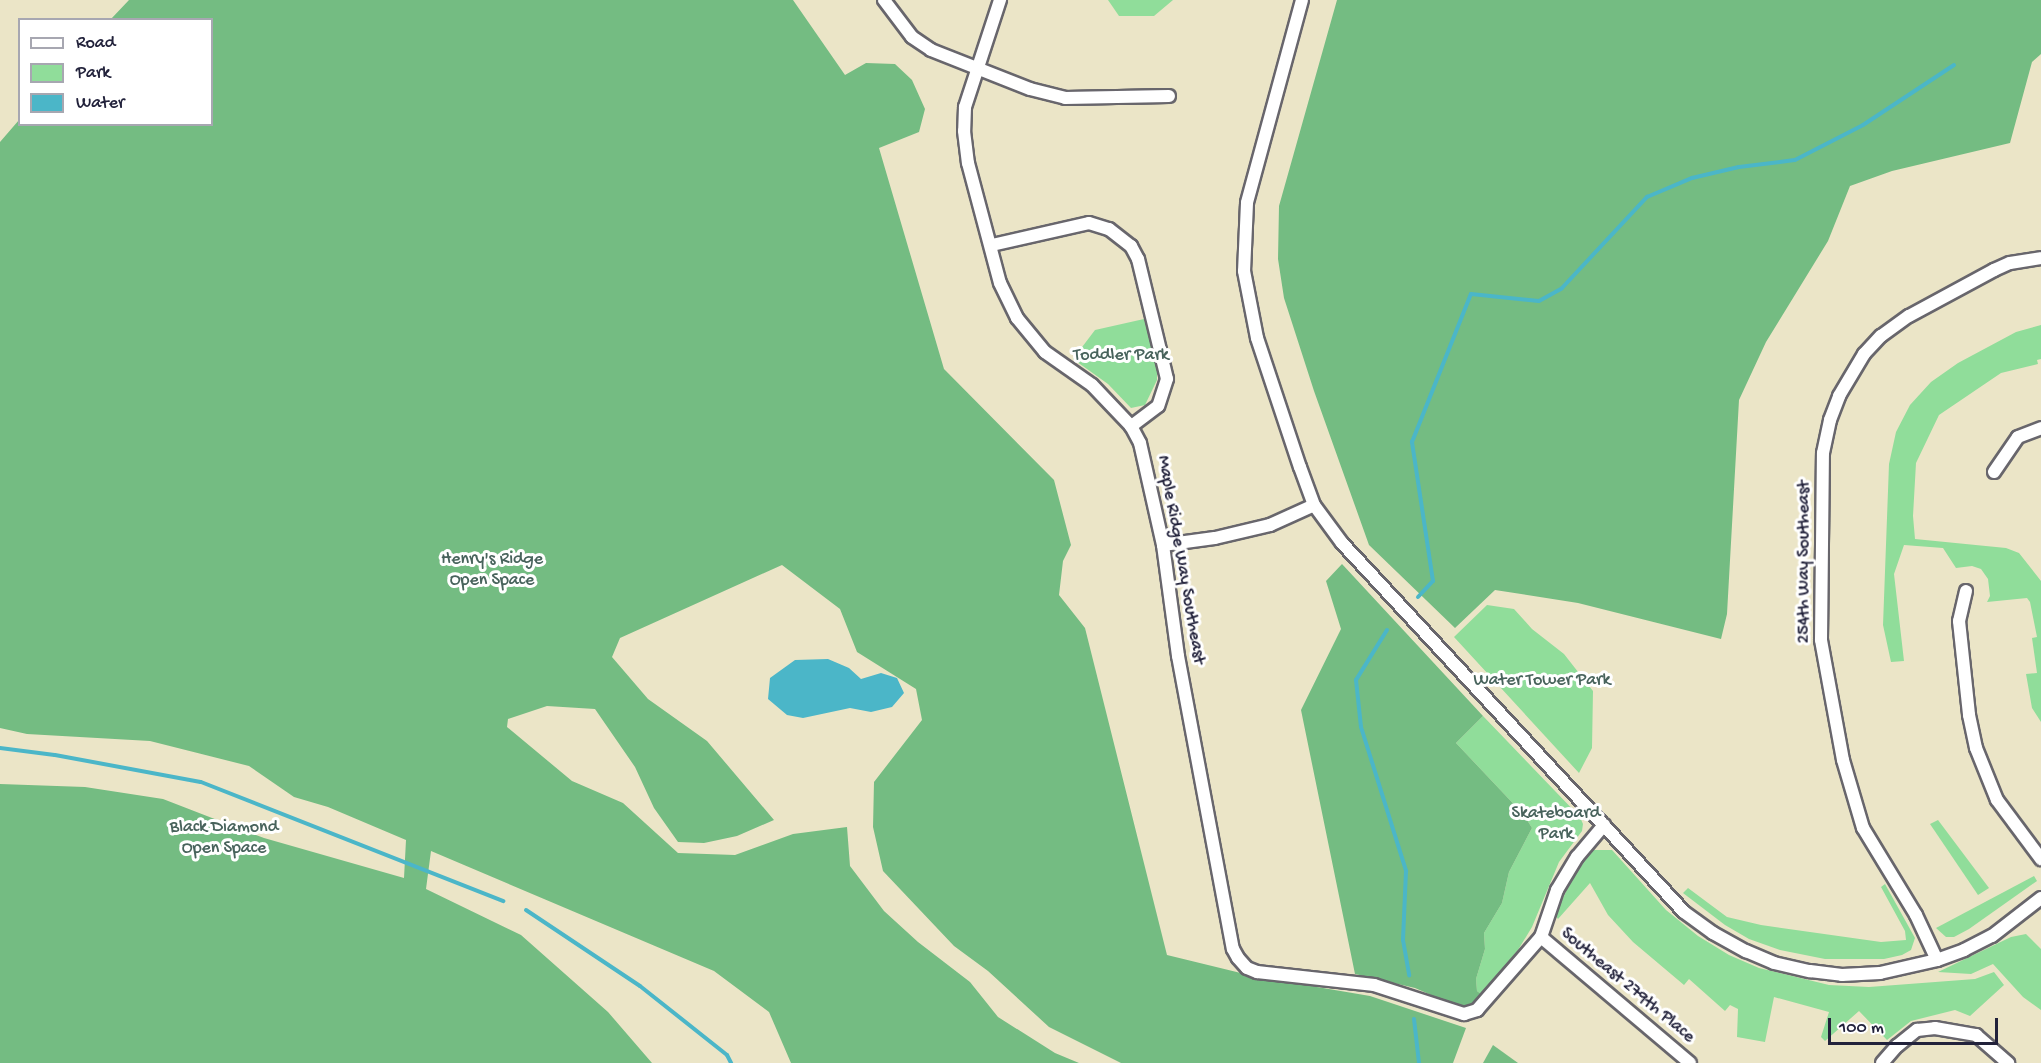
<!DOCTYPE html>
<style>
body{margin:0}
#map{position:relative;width:2041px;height:1063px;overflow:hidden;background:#ebe5c7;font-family:"Gochi Hand",sans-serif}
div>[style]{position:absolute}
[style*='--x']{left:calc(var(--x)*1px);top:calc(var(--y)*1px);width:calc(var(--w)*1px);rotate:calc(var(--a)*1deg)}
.green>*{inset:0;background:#90dd9a}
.forest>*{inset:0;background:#74bc82}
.water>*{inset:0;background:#4bb6c8}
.stream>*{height:4px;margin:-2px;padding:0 2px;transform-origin:2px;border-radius:2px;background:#4bb6c8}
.roads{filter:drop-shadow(2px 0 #68666c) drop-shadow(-2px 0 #68666c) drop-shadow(0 2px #68666c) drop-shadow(0 -2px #68666c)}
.minor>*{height:12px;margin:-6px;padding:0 6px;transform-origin:6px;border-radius:6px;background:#fff}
span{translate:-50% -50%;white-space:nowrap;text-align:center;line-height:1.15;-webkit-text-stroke:6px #fff;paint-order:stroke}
.park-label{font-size:18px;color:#48635c}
.street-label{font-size:18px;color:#22223b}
.legend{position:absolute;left:18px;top:18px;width:195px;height:108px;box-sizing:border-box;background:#fff;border:2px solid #a7a7b1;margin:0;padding:8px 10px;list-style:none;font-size:18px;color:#22223b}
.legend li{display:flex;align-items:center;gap:12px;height:30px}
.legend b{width:30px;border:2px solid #a7a7b1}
.scale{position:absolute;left:1828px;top:1018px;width:170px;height:27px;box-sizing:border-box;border:3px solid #22223b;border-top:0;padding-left:8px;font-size:18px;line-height:21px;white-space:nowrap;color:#22223b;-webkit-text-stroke:4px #fff;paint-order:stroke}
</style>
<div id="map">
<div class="green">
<i style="clip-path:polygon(1108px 0,1173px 0,1154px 16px,1119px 16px)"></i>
<i style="clip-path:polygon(1144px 319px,1157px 369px,1157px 380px,1145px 405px,1131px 408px,1108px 384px,1073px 359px,1095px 330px)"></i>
<i style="clip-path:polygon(2041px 325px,2041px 359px,2037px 360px,2038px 364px,2001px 373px,1939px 415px,1916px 463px,1913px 516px,1915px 539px,2006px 548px,2019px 553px,2041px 581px,2041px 722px,2032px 708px,2026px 674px,2037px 673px,2032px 638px,2037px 637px,2030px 602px,2027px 598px,1987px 602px,1990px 596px,1988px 579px,1981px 569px,1972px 566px,1956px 568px,1943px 548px,1904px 545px,1894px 574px,1904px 661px,1891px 662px,1883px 625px,1889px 464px,1896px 432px,1910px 405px,1931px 382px,1958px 363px,2016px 332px)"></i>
<i style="clip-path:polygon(1487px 605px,1514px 609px,1532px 629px,1564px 654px,1593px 691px,1592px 748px,1579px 773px,1454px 637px)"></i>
<i style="clip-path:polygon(1483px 716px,1580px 817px,1583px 824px,1582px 831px,1559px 862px,1532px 927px,1518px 950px,1481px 994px,1477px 991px,1476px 979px,1485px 949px,1484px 933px,1502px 903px,1509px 872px,1532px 828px,1524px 815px,1456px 743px)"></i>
<i style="clip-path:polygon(1938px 820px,1989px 888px,1978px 895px,1930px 824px)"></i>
<i style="clip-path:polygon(1592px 850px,1612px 850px,1666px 910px,1698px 936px,1729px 955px,1759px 968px,1829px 985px,1869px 987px,1975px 979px,1994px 972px,2004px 985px,1970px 1016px,1955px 1010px,1911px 1021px,1887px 1040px,1859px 1011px,1825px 1041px,1821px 1037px,1829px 1012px,1774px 997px,1765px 1042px,1737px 1037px,1738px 1009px,1730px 1005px,1725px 1011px,1689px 979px,1684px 985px,1633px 942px,1608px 915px,1590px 883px,1558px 919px,1555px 915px,1571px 881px)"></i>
<i style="clip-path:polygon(2034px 876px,2037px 881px,1969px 929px,1954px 937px,1946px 937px,1936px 928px)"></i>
<i style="clip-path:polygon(1885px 884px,1915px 938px,1911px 950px,1902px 955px,1884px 959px,1825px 959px,1780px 950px,1749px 939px,1725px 925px,1683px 893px,1688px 888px,1727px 917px,1761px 925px,1881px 942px,1906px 940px,1905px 931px,1881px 887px)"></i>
<i style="clip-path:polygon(2026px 934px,2041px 949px,2041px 1010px,2023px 997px,1993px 964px,1971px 974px,1938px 972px,2011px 937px)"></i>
</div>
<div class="forest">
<i style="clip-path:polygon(129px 0,793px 0,845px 75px,866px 63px,895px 64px,912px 80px,925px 109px,919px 132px,879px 148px,944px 369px,1054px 480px,1071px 545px,1063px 561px,1059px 595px,1085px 628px,1167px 955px,1253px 976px,1370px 996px,1466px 1028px,1453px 1063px,1121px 1063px,1049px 1027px,988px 971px,954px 946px,883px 871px,873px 827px,874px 782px,922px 720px,916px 689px,857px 652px,840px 609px,782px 565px,620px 638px,612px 657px,648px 699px,707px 741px,774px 820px,737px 836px,704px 843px,678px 842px,654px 808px,635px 767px,595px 709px,547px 706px,508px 719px,507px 727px,572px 781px,623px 803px,678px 853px,735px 855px,793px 834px,847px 827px,850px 866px,884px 911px,918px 942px,970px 982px,998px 1017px,1055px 1053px,1079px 1063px,791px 1063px,769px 1012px,714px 971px,431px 851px,426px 889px,521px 935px,608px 1012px,652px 1063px,0 1063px,0 784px,85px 787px,163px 799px,264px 838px,404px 878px,406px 840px,328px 807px,294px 797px,249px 766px,150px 741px,27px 734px,0 728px,0 142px,19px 120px,20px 124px,212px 124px,212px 20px,111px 19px)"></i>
<i style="clip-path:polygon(1337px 0,2041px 0,2041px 54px,2032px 62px,2010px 143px,1892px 171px,1850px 186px,1828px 241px,1766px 342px,1739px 400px,1727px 614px,1721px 639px,1578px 603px,1495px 590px,1455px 628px,1369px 545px,1314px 391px,1284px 298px,1278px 259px,1279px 206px)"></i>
<i style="clip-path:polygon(1342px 564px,1483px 716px,1456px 743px,1524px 815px,1532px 828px,1509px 872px,1502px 903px,1484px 933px,1485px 949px,1476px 979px,1477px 991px,1481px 994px,1475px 1002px,1464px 1006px,1454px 1005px,1415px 988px,1355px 974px,1301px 710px,1341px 629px,1326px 581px)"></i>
<i style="clip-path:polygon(1493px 1045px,1518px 1063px,1483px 1063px)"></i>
</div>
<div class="water">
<i style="clip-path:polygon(828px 659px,849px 668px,861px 679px,881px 673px,897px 678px,904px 693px,892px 707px,871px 712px,850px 708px,803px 718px,787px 715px,768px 699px,770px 678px,795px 660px)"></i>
</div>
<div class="stream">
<i style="--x:1418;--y:597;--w:22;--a:-47"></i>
<i style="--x:1433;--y:581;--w:141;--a:-98.6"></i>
<i style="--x:1412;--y:442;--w:159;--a:-68.3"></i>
<i style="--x:1471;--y:294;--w:68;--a:5.9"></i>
<i style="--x:1539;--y:301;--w:26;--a:-29"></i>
<i style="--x:1562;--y:288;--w:125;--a:-47"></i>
<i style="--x:1647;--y:197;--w:49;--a:-22.9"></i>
<i style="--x:1692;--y:178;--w:48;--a:-13.2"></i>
<i style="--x:1739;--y:167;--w:56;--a:-7.1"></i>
<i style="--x:1795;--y:160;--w:76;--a:-27.2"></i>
<i style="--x:1863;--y:125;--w:109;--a:-33.4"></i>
<i style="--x:1387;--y:630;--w:59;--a:121.8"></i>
<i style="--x:1356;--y:680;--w:47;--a:83.9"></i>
<i style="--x:1361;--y:727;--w:151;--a:72.6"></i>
<i style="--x:1406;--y:871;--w:69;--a:92.5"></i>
<i style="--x:1403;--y:940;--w:36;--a:80"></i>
<i style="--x:0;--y:748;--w:55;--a:7.3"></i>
<i style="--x:55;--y:755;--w:148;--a:10.5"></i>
<i style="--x:201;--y:782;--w:325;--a:21.5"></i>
<i style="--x:526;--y:910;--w:137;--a:33.7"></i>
<i style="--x:640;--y:986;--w:111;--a:38.4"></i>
<i style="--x:727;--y:1055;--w:9;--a:63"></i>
<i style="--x:1414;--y:1019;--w:44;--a:83.5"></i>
</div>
<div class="roads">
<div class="minor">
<i style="--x:884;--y:0;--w:46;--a:52.9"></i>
<i style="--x:912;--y:37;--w:23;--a:34"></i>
<i style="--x:931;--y:50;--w:106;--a:21.5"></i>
<i style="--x:1030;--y:89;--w:36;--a:14"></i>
<i style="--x:1065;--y:98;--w:104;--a:-1.1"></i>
<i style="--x:1000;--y:0;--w:113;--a:108.1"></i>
<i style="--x:965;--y:107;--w:24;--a:92"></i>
<i style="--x:964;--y:131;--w:32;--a:83"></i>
<i style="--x:968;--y:163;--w:124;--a:75.1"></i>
<i style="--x:1000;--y:283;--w:39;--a:64"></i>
<i style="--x:1017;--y:318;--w:44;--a:50.5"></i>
<i style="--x:1045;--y:352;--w:57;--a:35.1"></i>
<i style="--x:1092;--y:385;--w:57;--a:46.4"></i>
<i style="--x:1131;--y:426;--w:19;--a:62"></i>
<i style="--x:1140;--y:443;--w:105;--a:77.3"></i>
<i style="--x:1163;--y:545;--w:112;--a:82.3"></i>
<i style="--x:1178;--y:656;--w:298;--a:79.4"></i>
<i style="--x:1233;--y:949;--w:10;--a:61"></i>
<i style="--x:1238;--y:958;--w:13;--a:48"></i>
<i style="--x:1247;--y:968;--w:11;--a:22"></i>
<i style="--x:1257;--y:972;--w:118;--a:6.3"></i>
<i style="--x:1374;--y:985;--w:95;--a:17.9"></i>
<i style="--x:1464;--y:1014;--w:14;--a:-17"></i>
<i style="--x:1477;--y:1010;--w:97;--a:-48.8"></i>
<i style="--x:1541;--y:937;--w:50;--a:-71.2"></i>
<i style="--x:1557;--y:890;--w:39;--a:-59"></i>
<i style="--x:1577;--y:857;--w:42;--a:-49.8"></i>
<i style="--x:1302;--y:0;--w:210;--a:105.2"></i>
<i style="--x:1247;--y:203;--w:68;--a:92.5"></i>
<i style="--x:1244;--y:271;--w:68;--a:79"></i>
<i style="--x:1257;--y:338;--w:136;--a:71.6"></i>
<i style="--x:1300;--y:467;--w:40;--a:69.8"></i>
<i style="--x:1314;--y:505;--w:47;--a:53.6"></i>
<i style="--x:1342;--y:543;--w:503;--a:47.17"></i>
<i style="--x:1684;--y:912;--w:36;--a:36"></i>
<i style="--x:1713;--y:933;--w:38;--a:29"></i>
<i style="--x:1746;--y:951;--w:30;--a:23"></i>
<i style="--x:1774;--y:963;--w:37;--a:13"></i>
<i style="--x:1810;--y:971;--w:32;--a:7"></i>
<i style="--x:1842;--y:975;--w:38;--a:-3"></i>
<i style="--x:1880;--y:973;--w:58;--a:-12.8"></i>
<i style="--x:1937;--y:960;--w:29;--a:-20"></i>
<i style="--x:1964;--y:950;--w:31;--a:-27"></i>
<i style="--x:1992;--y:936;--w:62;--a:-37.8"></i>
<i style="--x:992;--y:245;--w:99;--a:-12.8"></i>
<i style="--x:1089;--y:223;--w:21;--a:17"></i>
<i style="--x:1109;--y:229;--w:28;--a:38"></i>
<i style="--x:1131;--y:246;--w:15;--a:62"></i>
<i style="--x:1138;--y:259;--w:123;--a:76.4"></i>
<i style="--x:1167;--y:379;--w:28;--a:108"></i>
<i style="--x:1158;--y:406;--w:34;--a:143"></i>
<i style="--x:1994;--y:472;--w:42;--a:-55.6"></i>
<i style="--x:2018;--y:437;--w:25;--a:-21"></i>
<i style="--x:1163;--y:545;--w:52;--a:-7.7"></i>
<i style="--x:1215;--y:538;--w:57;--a:-13.3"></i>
<i style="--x:1270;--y:525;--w:48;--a:-24.4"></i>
<i style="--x:1966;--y:591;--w:31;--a:103"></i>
<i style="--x:1959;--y:621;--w:95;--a:83.9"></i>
<i style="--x:1969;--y:715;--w:34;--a:78"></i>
<i style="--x:1976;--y:748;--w:56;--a:68"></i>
<i style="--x:1997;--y:800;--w:74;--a:53.3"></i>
<i style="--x:1541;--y:937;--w:195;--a:40.2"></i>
<i style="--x:1937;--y:960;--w:50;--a:-115"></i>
<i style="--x:1916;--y:915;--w:102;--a:-121.3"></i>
<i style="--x:1863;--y:828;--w:71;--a:-106.4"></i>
<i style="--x:1843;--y:760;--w:122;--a:-100.4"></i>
<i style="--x:1821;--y:640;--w:187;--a:-89.4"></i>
<i style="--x:1823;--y:453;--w:34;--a:-78"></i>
<i style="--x:1830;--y:420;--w:26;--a:-69"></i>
<i style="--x:1839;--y:396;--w:49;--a:-59.2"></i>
<i style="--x:1864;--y:354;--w:25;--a:-47"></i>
<i style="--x:1881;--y:336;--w:34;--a:-36"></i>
<i style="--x:1909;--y:316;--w:97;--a:-28.4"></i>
<i style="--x:1994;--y:270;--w:17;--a:-24"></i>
<i style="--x:2010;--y:263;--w:31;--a:-9"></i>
<i style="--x:1882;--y:1063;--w:23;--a:-49"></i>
<i style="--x:1897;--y:1046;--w:26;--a:-39"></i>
<i style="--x:1917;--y:1030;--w:18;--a:-6"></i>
<i style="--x:1935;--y:1028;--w:42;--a:9.7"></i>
<i style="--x:1976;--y:1035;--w:43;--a:41.2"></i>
</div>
</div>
<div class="park-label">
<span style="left:1121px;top:356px">Toddler Park</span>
<span style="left:492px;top:571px">Henry's Ridge<br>Open Space</span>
<span style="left:1542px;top:681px">Water Tower Park</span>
<span style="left:1556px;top:825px">Skateboard<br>Park</span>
<span style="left:224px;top:839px">Black Diamond<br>Open Space</span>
</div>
<div class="street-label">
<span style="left:1180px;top:560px;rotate:80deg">Maple Ridge Way Southeast</span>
<span style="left:1805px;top:562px;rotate:-90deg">254th Way Southeast</span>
<span style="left:1627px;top:986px;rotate:40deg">Southeast 279th Place</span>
</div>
<ul class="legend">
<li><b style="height:8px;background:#fff"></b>Road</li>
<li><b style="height:16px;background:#90dd9a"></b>Park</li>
<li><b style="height:16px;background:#4bb6c8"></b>Water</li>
</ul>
<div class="scale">100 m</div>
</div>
